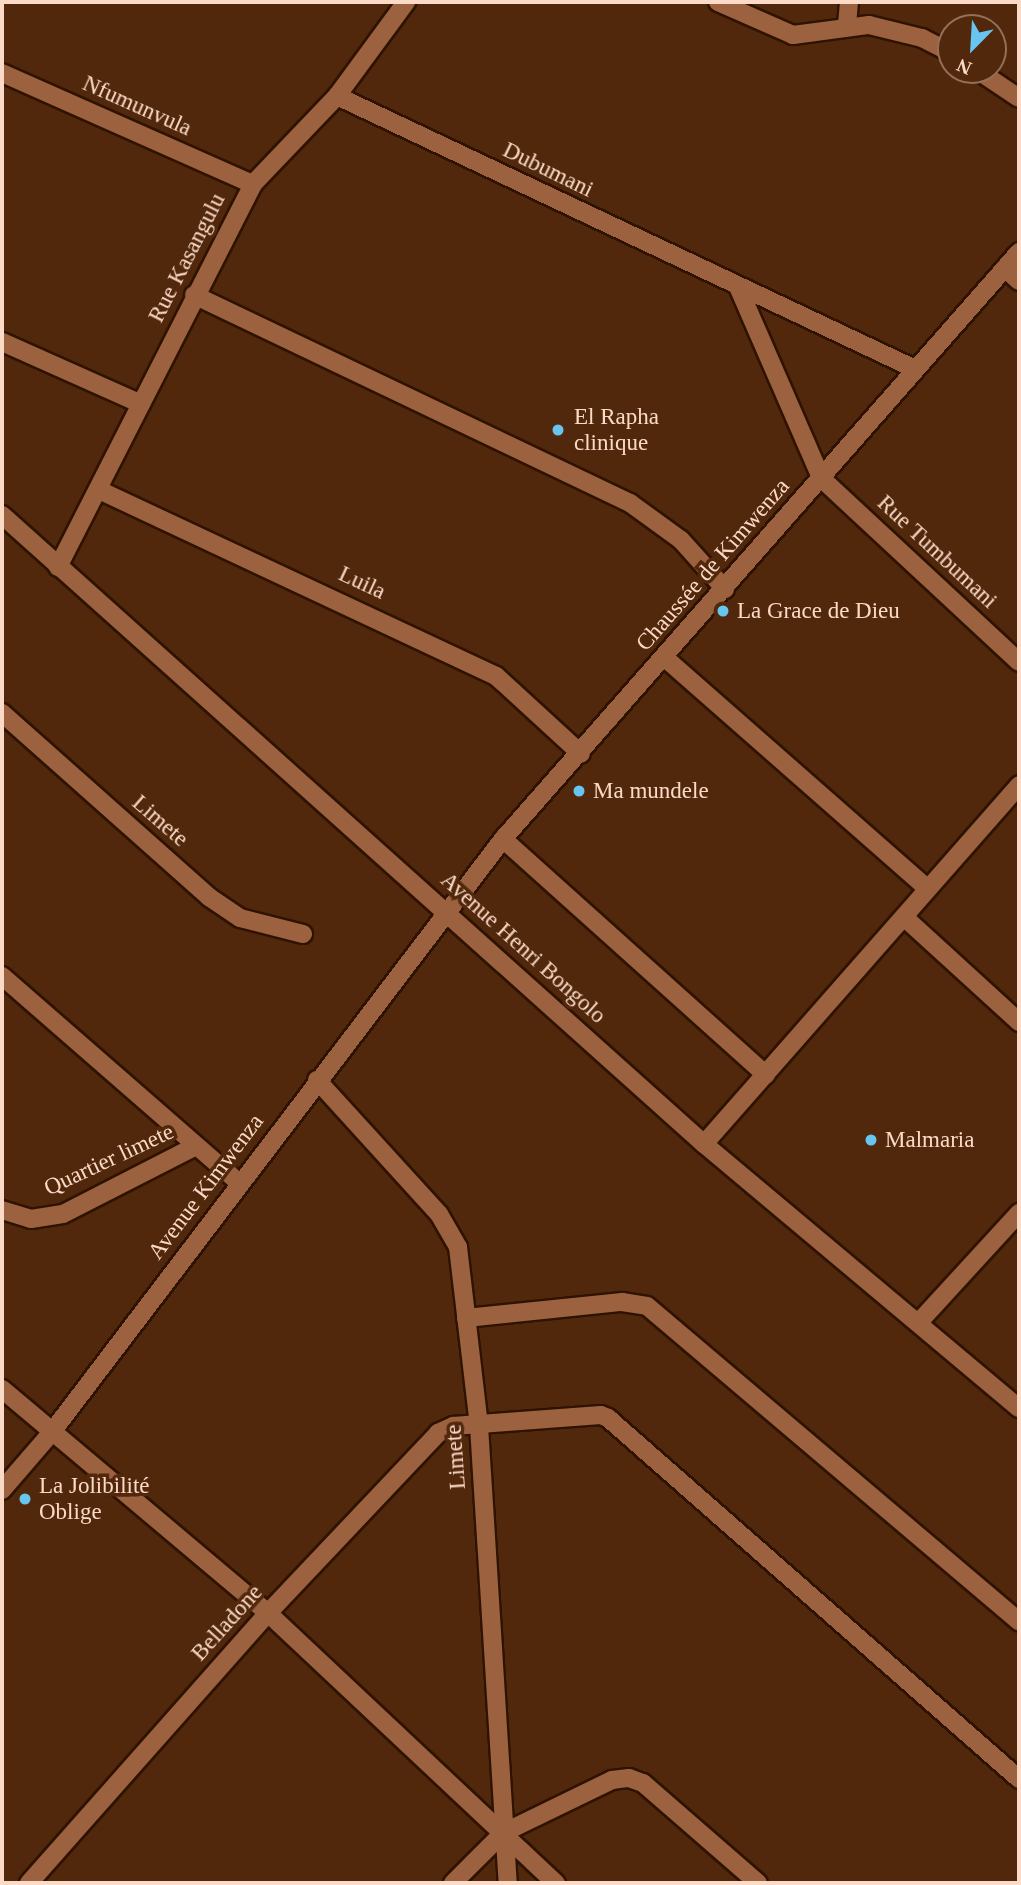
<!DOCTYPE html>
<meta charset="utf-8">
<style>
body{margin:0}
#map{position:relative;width:1021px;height:1885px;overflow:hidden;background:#51280c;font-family:Georgia,serif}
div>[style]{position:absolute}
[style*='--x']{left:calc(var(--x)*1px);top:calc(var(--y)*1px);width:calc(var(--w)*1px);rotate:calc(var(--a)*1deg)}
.roads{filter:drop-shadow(2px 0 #2f1302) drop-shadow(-2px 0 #2f1302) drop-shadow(0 2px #2f1302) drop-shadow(0 -2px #2f1302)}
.minor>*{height:18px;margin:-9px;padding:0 9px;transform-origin:9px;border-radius:9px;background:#9c623f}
.dots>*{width:19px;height:19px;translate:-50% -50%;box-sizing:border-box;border:4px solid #51280c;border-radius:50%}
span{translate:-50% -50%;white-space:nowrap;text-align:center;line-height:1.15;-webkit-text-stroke:7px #51280c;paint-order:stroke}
.street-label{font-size:23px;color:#fbdac7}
.poi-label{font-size:23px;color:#fbdac7}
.left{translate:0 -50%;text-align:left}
.frame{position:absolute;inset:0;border:4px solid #fbdac7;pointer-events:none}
.north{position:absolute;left:937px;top:14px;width:70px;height:70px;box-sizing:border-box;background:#51280c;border:2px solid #956f57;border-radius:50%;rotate:204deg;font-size:19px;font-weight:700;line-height:28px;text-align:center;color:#fbdac7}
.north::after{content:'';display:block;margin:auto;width:24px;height:32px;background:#68c4f0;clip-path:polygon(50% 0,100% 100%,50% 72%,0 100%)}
</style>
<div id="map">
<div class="roads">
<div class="minor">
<i style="--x:718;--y:2;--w:82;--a:23.7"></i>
<i style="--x:793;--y:35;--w:77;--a:-7.5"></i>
<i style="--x:869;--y:25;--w:55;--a:13.8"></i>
<i style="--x:922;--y:38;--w:33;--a:27"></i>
<i style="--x:847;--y:25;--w:23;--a:-85"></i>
<i style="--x:977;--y:70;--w:50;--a:33.7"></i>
<i style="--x:2;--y:73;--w:274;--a:23.9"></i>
<i style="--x:337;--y:96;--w:639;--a:25.28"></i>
<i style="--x:1005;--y:268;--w:19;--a:43"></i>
<i style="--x:739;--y:289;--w:206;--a:66.5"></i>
<i style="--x:821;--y:478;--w:270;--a:42.9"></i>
<i style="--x:194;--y:295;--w:483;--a:25.5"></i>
<i style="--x:630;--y:503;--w:63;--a:36"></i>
<i style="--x:681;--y:540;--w:66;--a:48.1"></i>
<i style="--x:2;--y:342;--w:152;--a:24"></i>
<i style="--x:101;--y:491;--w:436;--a:25.1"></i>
<i style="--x:496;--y:676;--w:115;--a:42.5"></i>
<i style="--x:2;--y:515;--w:943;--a:41.86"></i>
<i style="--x:704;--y:1144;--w:411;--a:40"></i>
<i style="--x:58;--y:567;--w:430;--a:-63"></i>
<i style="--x:253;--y:184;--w:122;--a:-46.3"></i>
<i style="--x:337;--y:96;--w:117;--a:-53.7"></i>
<i style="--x:665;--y:658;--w:349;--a:41.3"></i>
<i style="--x:2;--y:713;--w:277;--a:41.6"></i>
<i style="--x:209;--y:897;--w:37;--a:34"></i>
<i style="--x:240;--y:918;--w:65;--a:14.3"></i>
<i style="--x:503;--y:839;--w:353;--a:41.9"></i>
<i style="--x:904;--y:917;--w:156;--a:42.4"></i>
<i style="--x:2;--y:976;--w:315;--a:41.1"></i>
<i style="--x:317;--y:1080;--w:181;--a:47.7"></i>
<i style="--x:439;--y:1214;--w:38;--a:60"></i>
<i style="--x:458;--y:1247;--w:180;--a:83.3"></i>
<i style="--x:479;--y:1426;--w:458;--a:86.4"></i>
<i style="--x:704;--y:1144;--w:478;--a:-48.7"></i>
<i style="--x:2;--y:1210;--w:30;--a:17"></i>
<i style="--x:31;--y:1219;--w:32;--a:-9"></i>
<i style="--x:63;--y:1214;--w:149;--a:-27.1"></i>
<i style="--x:466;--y:1318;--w:157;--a:-5.9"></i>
<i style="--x:622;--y:1302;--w:25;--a:9"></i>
<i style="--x:647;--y:1306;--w:488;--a:40.3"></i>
<i style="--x:920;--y:1321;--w:147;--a:-47.5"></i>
<i style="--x:2;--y:1389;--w:348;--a:40.1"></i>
<i style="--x:268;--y:1613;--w:395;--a:43.2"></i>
<i style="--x:2;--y:1490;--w:77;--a:-49.2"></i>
<i style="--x:52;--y:1432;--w:745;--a:-52.75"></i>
<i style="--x:503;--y:839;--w:782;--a:-48.68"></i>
<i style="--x:29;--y:1883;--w:361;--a:-48.5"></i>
<i style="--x:268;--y:1613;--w:248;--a:-46.6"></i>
<i style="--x:438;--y:1433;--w:17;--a:-25"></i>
<i style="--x:453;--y:1426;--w:148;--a:-4.3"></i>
<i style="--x:601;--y:1415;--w:8;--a:23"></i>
<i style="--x:608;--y:1418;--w:547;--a:41.29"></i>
<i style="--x:453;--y:1883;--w:71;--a:-45"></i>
<i style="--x:503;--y:1833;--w:121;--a:-25.9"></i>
<i style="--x:612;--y:1780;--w:17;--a:-7"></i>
<i style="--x:629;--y:1778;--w:15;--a:20"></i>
<i style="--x:643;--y:1783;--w:152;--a:41"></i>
</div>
</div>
<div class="dots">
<i style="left:558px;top:430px;background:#68c4f0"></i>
<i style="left:723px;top:611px;background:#68c4f0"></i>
<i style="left:579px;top:791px;background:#68c4f0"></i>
<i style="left:871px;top:1140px;background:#68c4f0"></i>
<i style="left:25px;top:1499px;background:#68c4f0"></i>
</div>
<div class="street-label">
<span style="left:137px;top:106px;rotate:24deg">Nfumunvula</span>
<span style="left:548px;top:170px;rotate:26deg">Dubumani</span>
<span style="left:187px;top:258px;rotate:-63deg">Rue Kasangulu</span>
<span style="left:937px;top:552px;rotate:43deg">Rue Tumbumani</span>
<span style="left:713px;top:565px;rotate:-49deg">Chaussée de Kimwenza</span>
<span style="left:362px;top:583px;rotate:25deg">Luila</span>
<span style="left:160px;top:821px;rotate:41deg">Limete</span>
<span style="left:523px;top:948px;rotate:42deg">Avenue Henri Bongolo</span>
<span style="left:109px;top:1160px;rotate:-25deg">Quartier limete</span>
<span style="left:206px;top:1187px;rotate:-53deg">Avenue Kimwenza</span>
<span style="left:456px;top:1457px;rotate:-94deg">Limete</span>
<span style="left:227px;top:1623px;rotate:-48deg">Belladone</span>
</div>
<div class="poi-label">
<span class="left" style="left:574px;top:430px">El Rapha<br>clinique</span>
<span class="left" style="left:737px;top:611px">La Grace de Dieu</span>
<span class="left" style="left:593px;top:791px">Ma mundele</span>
<span class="left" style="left:885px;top:1140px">Malmaria</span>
<span class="left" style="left:39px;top:1499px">La Jolibilité<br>Oblige</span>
</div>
<div class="frame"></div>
<div class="north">N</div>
</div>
